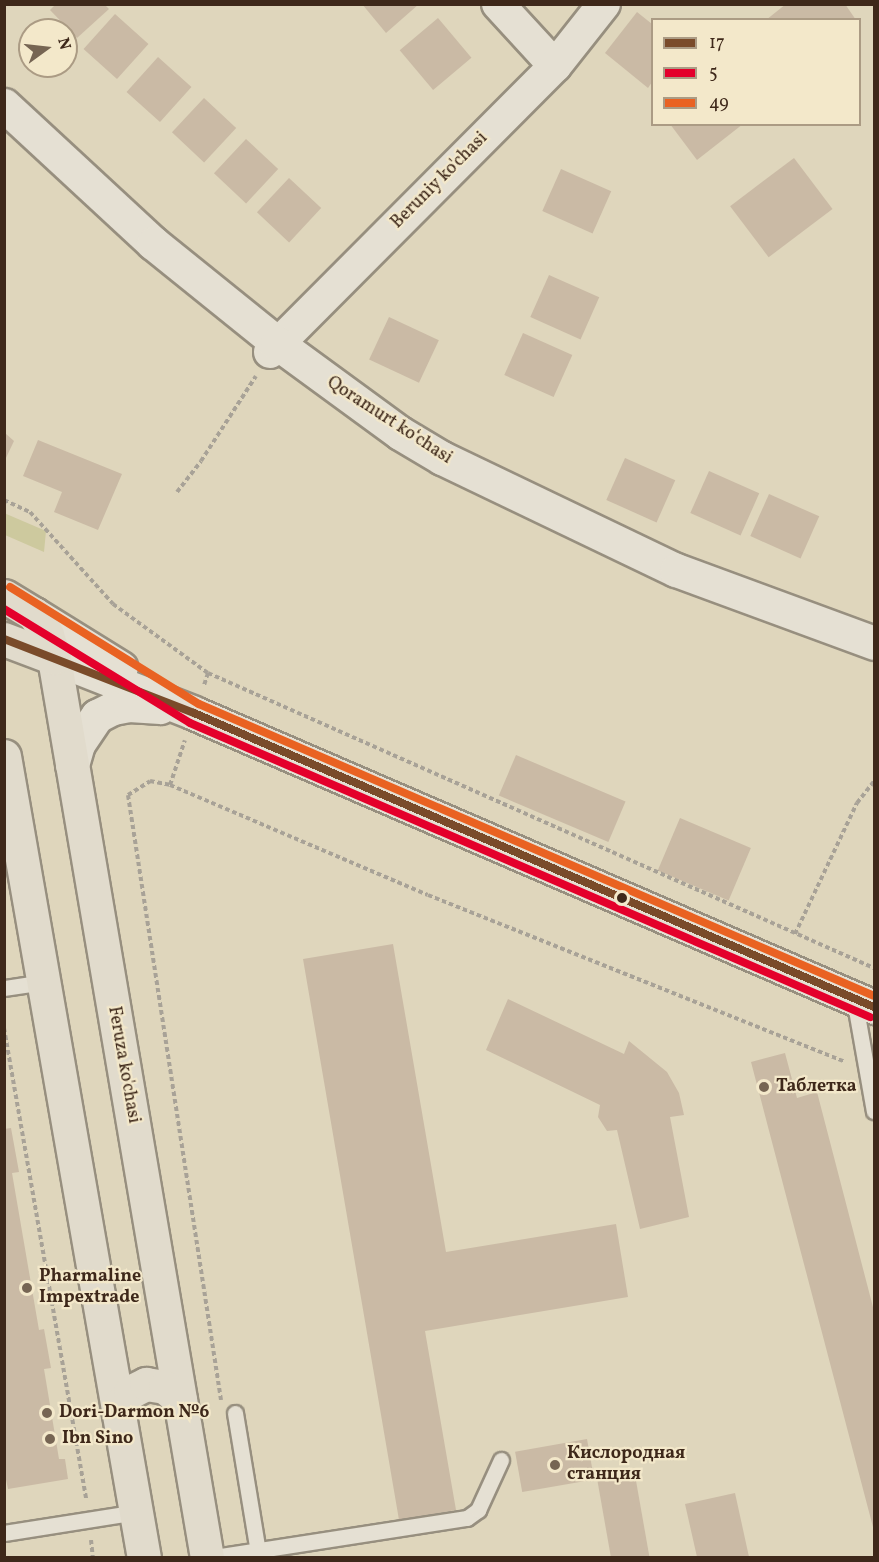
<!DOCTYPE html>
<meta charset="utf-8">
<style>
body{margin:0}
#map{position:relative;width:879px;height:1562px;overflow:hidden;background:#dfd6bc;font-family:Vollkorn,serif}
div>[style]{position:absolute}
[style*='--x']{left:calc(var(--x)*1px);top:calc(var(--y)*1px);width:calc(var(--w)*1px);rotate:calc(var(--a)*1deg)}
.green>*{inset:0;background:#cdc99e}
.building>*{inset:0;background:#cabaa5;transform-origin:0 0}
.path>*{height:4px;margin-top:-2px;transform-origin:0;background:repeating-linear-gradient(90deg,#a8a297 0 4.5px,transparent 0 7.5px)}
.roads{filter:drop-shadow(2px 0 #978f7f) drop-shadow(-2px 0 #978f7f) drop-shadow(0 2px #978f7f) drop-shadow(0 -2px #978f7f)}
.service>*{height:15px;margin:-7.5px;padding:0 7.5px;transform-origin:7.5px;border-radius:7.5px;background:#e5e0d3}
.minor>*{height:32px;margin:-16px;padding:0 16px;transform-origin:16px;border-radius:16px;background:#e5e0d3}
.tertiary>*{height:33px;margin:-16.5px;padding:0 16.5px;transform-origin:16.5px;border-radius:16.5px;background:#e5e0d3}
.secondary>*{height:33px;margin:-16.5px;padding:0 16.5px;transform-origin:16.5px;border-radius:16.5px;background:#e5e0d3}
.primary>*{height:33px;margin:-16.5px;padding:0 16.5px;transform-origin:16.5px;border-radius:16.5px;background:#e1dbcc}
.bus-1>*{height:8px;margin:-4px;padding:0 4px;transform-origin:4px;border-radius:4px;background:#7a4b2a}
.bus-2>*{height:8px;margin:-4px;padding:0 4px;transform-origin:4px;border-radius:4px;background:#e4002b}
.bus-3>*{height:8px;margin:-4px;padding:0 4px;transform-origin:4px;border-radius:4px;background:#e96222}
.dots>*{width:16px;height:16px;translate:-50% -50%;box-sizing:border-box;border:3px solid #f3e8ca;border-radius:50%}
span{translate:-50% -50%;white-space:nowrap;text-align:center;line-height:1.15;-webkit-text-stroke:4.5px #f3e8ca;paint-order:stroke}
.street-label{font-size:18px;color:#3e281a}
.poi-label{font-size:18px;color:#3e281a;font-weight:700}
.left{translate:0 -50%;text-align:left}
.frame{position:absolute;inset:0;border:6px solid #3e281a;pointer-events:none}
.legend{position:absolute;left:651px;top:18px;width:210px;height:108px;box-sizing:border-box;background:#f3e8ca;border:2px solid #ab9b84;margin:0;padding:8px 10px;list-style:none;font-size:18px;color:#3e281a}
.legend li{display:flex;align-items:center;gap:12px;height:30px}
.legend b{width:30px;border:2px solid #ab9b84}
.north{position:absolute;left:18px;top:18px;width:60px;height:60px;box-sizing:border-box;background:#f3e8ca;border:2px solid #ab9b84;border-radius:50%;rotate:75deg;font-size:16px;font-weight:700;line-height:24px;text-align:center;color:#3e281a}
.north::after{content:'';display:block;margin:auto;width:21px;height:27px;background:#766553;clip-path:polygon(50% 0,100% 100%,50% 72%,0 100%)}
</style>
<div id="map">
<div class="green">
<i style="clip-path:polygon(4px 513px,46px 531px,44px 552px,5px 535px)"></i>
</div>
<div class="building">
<i style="clip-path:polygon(56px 4px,104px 4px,109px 9px,77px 38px,50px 10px)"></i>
<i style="clip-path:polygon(362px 4px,419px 4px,386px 33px)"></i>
<i style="clip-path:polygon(786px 4px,845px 4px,856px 20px,766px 20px)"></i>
<i style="clip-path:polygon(637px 12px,652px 24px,652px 82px,648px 88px,605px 53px)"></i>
<i style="left:115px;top:14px;width:45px;height:47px;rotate:42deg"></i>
<i style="left:438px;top:18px;width:52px;height:50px;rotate:50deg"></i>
<i style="left:158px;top:57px;width:45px;height:47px;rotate:42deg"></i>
<i style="left:204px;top:98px;width:44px;height:47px;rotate:43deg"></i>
<i style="clip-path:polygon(670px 124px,743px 124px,697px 160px)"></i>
<i style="left:246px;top:139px;width:44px;height:47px;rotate:43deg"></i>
<i style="left:794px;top:158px;width:64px;height:80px;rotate:53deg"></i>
<i style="left:561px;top:169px;width:55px;height:46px;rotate:24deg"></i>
<i style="left:289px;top:178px;width:44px;height:47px;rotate:43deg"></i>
<i style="left:549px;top:275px;width:55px;height:46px;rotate:24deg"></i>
<i style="left:389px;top:317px;width:55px;height:47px;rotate:25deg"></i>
<i style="left:523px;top:333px;width:54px;height:46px;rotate:24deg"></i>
<i style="clip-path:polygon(5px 433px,14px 441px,5px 460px)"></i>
<i style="clip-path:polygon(38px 440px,122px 474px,98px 530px,54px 512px,62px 492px,23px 476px)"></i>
<i style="left:625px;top:458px;width:55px;height:46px;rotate:24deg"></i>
<i style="left:709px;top:471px;width:55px;height:46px;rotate:24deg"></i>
<i style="left:769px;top:494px;width:55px;height:46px;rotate:24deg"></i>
<i style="left:516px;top:755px;width:119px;height:44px;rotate:23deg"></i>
<i style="left:680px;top:818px;width:77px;height:57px;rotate:23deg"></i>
<i style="clip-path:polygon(393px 944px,446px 1252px,616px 1224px,628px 1297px,425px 1331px,456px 1510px,399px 1520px,303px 959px)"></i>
<i style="clip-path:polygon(508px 999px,624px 1054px,629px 1041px,667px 1072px,679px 1093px,684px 1115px,670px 1117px,689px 1217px,640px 1229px,617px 1130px,607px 1131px,598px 1117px,600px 1105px,486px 1050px)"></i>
<i style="clip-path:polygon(785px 1053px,797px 1098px,817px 1092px,874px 1311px,874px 1531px,751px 1062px)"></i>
<i style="clip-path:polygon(11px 1128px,19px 1172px,12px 1173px,39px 1330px,44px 1329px,51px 1368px,44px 1369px,59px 1459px,65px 1459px,68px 1479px,8px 1489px,4px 1470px,4px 1129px)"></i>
<i style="left:587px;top:1439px;width:41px;height:73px;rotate:80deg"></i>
<i style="left:635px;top:1475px;width:83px;height:38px;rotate:80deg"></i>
<i style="clip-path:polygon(735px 1493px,749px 1557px,697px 1557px,685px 1504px)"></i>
</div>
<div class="path">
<i style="--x:177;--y:492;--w:39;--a:-52"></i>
<i style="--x:201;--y:461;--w:101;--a:-57.1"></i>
<i style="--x:4;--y:500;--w:29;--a:25"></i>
<i style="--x:30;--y:512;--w:124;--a:47.9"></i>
<i style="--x:113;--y:604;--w:117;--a:36"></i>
<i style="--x:208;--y:673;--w:13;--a:108"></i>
<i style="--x:208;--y:673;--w:728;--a:23.89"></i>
<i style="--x:170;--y:785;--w:47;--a:-71.6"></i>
<i style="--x:795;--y:934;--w:145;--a:-64.7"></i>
<i style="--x:857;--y:803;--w:28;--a:-52"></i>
<i style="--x:4;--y:1028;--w:479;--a:80.1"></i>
<i style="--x:221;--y:1400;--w:612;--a:-98.74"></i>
<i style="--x:128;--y:795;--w:26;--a:-32"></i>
<i style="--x:150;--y:781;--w:20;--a:11"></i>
<i style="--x:170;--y:785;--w:280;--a:23.1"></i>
<i style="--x:428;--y:895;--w:449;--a:21.8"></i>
<i style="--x:91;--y:1540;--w:18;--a:84"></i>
</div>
<div class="roads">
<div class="service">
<i style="--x:4;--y:988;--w:40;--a:-8.5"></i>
<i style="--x:854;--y:998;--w:115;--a:80"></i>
<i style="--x:235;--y:1413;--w:147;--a:80.6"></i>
<i style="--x:4;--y:1533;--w:134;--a:-9"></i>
<i style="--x:208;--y:1558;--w:262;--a:-8.8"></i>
<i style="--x:467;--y:1518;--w:14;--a:-36"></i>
<i style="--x:478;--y:1510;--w:55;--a:-65.3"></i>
</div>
<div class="minor">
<i style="--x:498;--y:4;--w:84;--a:47.4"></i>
<i style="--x:270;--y:352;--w:404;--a:-45.1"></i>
<i style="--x:555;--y:66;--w:79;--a:-51.7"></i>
</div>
<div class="tertiary">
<i style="--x:34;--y:614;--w:102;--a:31.8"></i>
<i style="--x:54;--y:658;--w:150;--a:21.4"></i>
<i style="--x:194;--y:713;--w:741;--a:23.38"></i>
<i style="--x:72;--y:765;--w:22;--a:-74"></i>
<i style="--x:78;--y:744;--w:34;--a:-56"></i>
<i style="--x:97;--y:716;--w:18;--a:-27"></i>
<i style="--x:113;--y:708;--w:16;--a:-11"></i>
<i style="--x:129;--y:705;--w:31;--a:4"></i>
</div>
<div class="secondary">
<i style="--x:4;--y:105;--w:203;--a:42.8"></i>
<i style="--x:153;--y:243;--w:159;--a:38.9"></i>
<i style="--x:277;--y:343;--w:152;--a:36.2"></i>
<i style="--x:400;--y:433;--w:49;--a:30.8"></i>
<i style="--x:442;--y:458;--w:259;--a:25.6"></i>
<i style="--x:676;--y:570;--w:211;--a:20.2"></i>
</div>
<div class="primary">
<i style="--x:4;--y:596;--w:35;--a:31"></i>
<i style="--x:34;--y:614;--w:25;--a:58"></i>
<i style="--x:47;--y:635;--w:24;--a:73"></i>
<i style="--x:54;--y:658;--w:913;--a:80.35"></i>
<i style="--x:4;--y:639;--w:53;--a:20.8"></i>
<i style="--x:4;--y:756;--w:814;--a:80.1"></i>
<i style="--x:118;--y:1408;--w:20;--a:-53"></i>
<i style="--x:130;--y:1392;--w:18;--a:-27"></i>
<i style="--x:146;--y:1384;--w:19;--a:9"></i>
<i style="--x:165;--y:1387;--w:20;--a:41"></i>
</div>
</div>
<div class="bus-1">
<i style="--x:4;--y:639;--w:204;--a:21.3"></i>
<i style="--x:194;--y:713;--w:741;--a:23.38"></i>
</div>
<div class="bus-2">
<i style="--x:4;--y:609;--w:218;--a:31.5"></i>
<i style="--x:190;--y:723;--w:741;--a:23.38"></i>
</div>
<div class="bus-3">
<i style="--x:10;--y:587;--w:222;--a:31.8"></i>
<i style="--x:199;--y:704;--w:735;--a:23.39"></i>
</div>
<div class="dots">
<i style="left:622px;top:898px;background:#3e281a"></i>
<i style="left:764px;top:1087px;background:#766553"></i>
<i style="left:27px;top:1288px;background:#766553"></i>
<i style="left:47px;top:1413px;background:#766553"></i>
<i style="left:50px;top:1439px;background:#766553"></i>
<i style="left:555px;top:1465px;background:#766553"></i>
</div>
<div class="street-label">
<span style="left:440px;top:181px;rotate:-45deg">Beruniy ko'chasi</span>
<span style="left:389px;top:421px;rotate:33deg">Qoramurt koʻchasi</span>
<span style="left:123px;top:1065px;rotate:80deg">Feruza ko'chasi</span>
</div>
<div class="poi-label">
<span class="left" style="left:776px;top:1087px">Таблетка</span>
<span class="left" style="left:39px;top:1288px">Pharmaline<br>Impextrade</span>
<span class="left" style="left:59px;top:1413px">Dori-Darmon №6</span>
<span class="left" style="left:62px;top:1439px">Ibn Sino</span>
<span class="left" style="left:567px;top:1465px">Кислородная<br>станция</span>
</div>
<div class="frame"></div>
<ul class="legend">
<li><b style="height:8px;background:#7a4b2a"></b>17</li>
<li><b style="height:8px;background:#e4002b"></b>5</li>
<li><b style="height:8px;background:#e96222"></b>49</li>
</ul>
<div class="north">N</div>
</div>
